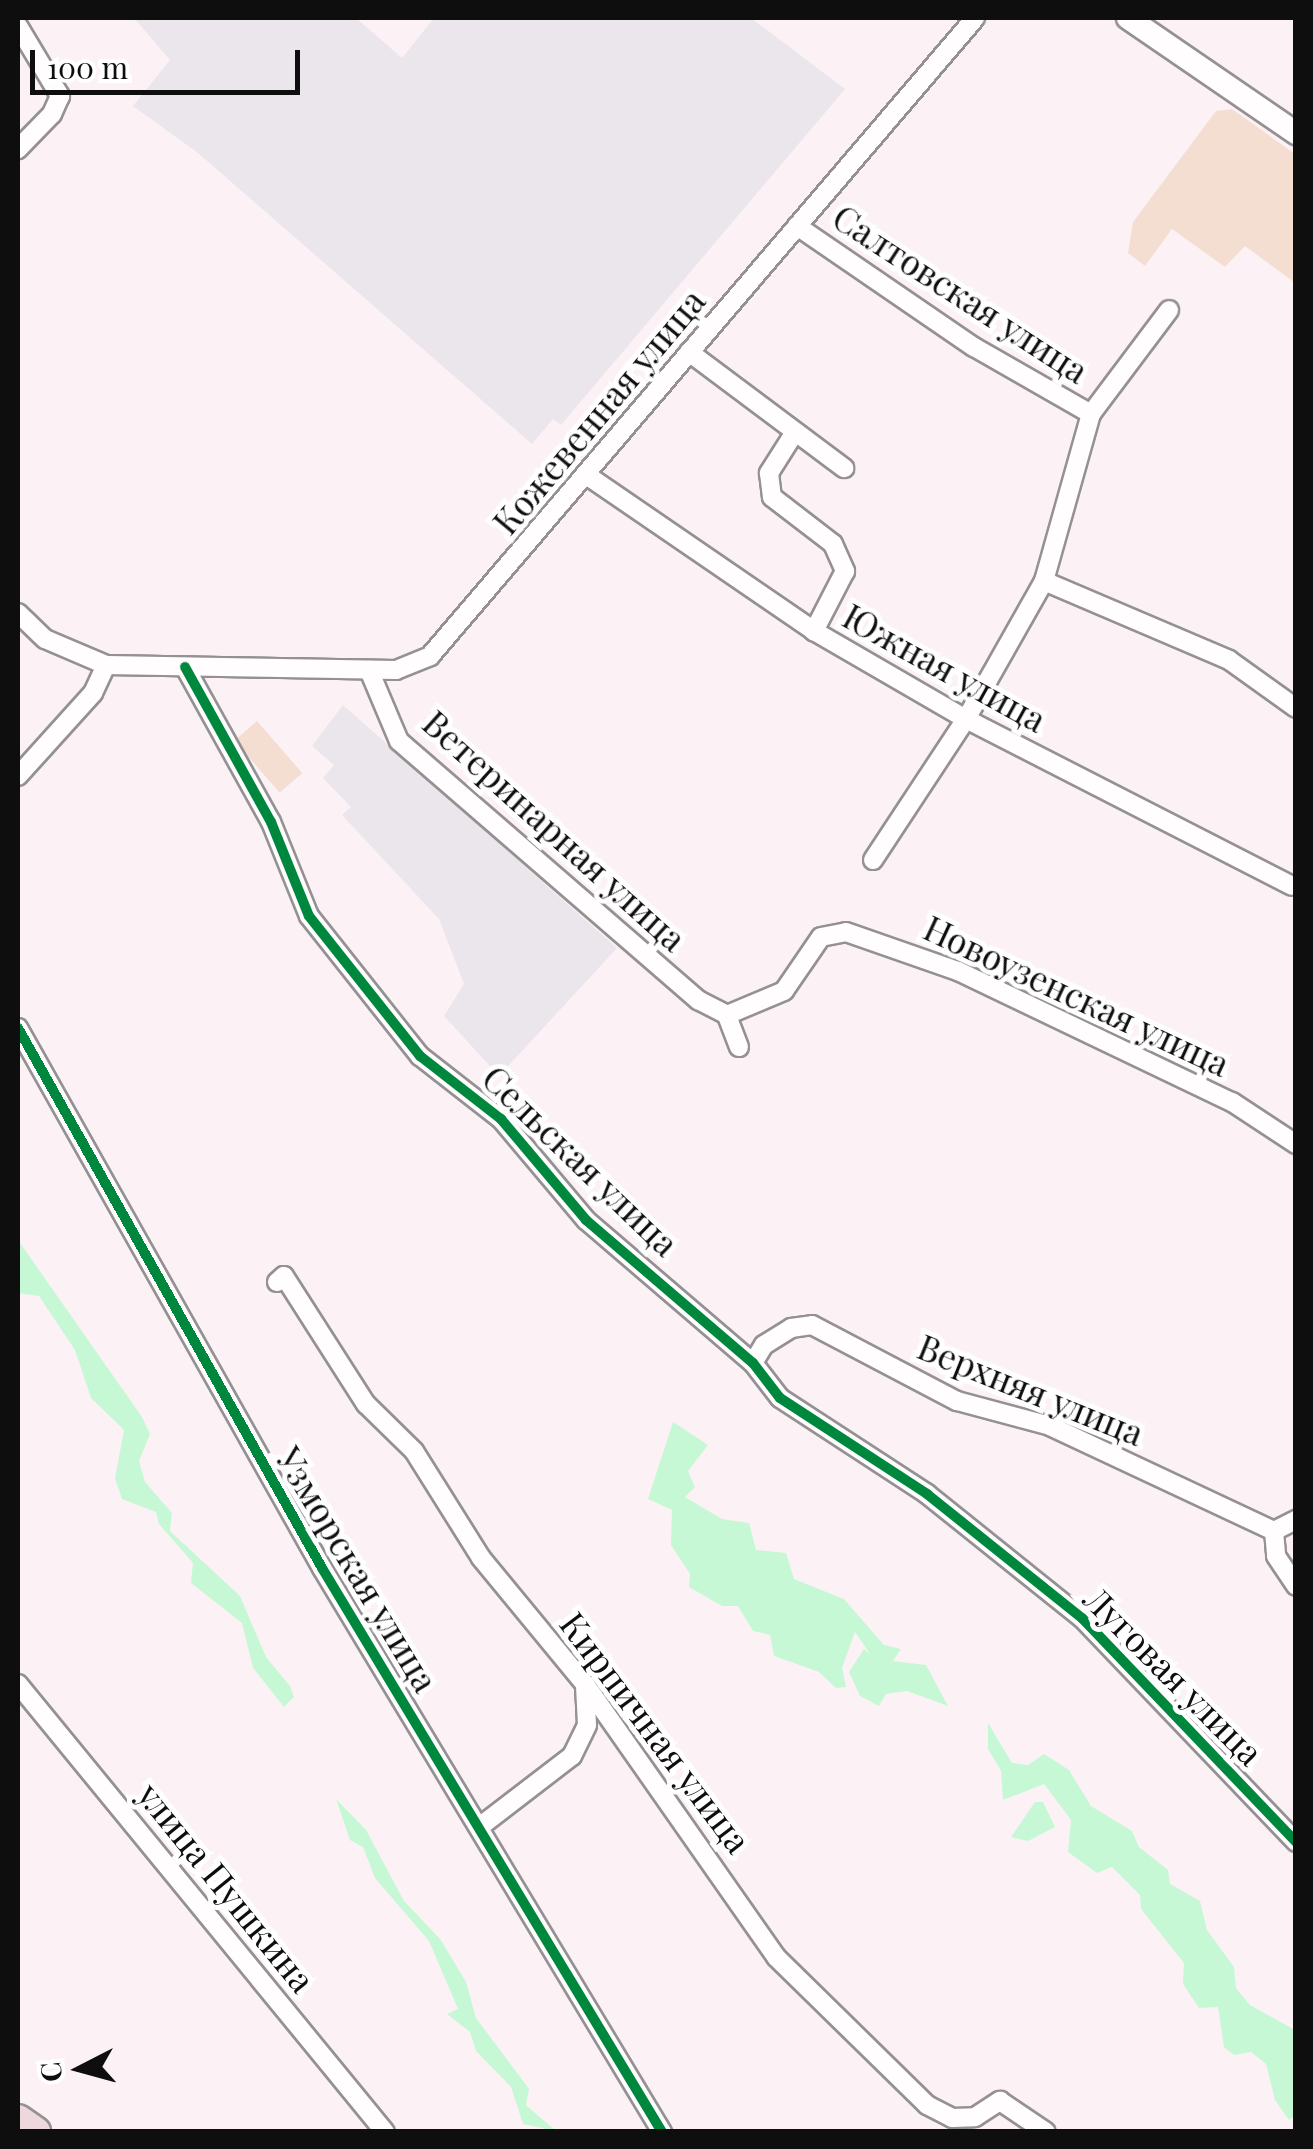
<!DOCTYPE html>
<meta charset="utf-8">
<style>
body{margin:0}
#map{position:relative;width:1313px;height:2149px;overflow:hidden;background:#fcf2f5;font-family:"Playfair Display",serif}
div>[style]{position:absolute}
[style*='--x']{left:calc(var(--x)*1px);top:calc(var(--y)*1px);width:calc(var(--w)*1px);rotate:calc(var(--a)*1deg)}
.industrial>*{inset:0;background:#eae6ec}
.green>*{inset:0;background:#f4ded2;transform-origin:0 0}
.water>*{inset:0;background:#c6f8d6}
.roads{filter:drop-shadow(2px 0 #959192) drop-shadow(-2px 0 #959192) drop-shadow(0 2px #959192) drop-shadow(0 -2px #959192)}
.minor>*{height:18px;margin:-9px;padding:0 9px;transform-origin:9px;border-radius:9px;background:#fffdfe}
.tertiary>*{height:22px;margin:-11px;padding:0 11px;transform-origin:11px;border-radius:11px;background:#fffdfe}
.primary>*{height:30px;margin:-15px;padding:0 15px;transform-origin:15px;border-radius:15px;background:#edd8de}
.cycleway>*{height:10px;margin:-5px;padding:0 5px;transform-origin:5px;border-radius:5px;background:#00873e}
span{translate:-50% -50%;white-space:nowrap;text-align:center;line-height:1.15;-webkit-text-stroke:10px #fff;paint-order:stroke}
.street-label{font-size:35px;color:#0e0e0e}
.frame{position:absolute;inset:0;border:20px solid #0e0e0e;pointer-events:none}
.north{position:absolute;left:30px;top:2019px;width:100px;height:100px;-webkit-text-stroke:8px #fff;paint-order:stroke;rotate:264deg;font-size:28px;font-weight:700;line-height:40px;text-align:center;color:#0e0e0e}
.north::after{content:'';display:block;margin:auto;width:35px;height:45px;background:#0e0e0e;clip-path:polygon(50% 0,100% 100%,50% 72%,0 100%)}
.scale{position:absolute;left:30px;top:50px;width:270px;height:45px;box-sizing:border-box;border:5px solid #0e0e0e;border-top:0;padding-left:12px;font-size:30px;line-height:35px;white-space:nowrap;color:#0e0e0e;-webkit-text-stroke:8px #fff;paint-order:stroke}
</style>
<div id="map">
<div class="industrial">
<i style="clip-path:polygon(356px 18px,402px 58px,434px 18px,751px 18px,845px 89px,561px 425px,553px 419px,532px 444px,198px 153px,133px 106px,170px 60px,134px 18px)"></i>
<i style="clip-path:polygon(343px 705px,617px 948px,499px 1076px,444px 1016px,464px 984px,439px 919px,342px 815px,351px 807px,323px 778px,334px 765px,312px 746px)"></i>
</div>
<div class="green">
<i style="clip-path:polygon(1232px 109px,1295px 154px,1295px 283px,1245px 246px,1225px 267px,1172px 229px,1145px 266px,1128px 253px,1133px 222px,1216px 111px)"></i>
<i style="left:257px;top:721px;width:69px;height:30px;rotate:49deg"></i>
</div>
<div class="water">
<i style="clip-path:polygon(18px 1240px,142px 1417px,150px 1434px,139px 1461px,145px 1482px,172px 1513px,170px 1531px,240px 1596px,266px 1657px,290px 1686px,294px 1697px,284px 1707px,253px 1668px,242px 1623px,191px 1583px,193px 1563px,159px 1524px,156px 1512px,122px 1499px,115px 1478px,124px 1430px,91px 1398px,75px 1350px,39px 1296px,18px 1293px)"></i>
<i style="clip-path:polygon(673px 1422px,708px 1445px,688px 1471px,695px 1487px,685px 1497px,722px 1519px,749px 1523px,756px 1550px,786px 1553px,794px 1579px,844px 1599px,884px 1645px,901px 1649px,893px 1661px,926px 1665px,948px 1706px,907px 1691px,886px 1694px,879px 1706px,860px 1696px,849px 1672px,864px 1649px,870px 1654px,855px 1632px,842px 1668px,846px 1687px,836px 1688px,819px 1672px,774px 1656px,770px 1635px,753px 1631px,738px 1606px,722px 1606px,689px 1587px,690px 1574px,671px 1545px,672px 1510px,648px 1499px)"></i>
<i style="clip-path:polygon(988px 1723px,1012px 1763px,1028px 1765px,1044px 1754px,1069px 1770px,1091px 1806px,1132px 1831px,1139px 1847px,1168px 1870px,1170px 1884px,1200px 1901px,1207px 1930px,1234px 1967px,1236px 1988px,1250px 2005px,1295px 2030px,1295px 2116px,1289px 2120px,1275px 2100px,1266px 2064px,1251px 2052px,1234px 2055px,1224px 2047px,1218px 2007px,1199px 2008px,1183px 1984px,1184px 1963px,1141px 1909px,1140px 1895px,1112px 1867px,1097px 1873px,1068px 1852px,1071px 1820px,1044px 1784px,1003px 1800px,1001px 1771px,988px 1749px)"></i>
<i style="clip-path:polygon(336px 1799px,366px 1830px,404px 1901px,441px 1940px,466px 1982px,476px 2018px,529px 2089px,526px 2105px,556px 2131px,523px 2124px,511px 2087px,476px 2051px,470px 2032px,447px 2014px,458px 2009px,429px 1941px,375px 1878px,363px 1847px,350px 1840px)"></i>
<i style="clip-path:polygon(1035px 1802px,1043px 1802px,1055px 1827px,1028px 1841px,1011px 1837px)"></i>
</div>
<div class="roads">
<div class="minor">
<i style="--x:18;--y:26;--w:82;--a:59"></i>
<i style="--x:60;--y:96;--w:20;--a:114"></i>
<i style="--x:52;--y:114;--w:49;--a:134.2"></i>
<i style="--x:797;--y:226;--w:214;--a:34.4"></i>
<i style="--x:974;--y:347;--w:135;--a:29.8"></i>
<i style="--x:689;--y:352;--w:194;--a:36.8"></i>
<i style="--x:795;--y:432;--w:49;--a:122.4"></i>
<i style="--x:769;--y:473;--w:24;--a:83"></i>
<i style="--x:772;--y:497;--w:77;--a:37.6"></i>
<i style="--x:833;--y:544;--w:30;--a:66"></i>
<i style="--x:845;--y:571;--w:68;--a:117.3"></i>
<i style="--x:585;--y:474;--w:278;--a:34.4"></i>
<i style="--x:814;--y:631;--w:176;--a:30.1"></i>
<i style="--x:966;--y:719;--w:366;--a:27.1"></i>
<i style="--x:1044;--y:581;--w:201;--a:23.1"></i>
<i style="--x:1229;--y:660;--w:82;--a:35.6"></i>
<i style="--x:18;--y:613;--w:37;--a:44"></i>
<i style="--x:45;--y:639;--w:66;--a:23.1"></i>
<i style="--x:106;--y:665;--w:290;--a:1"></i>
<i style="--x:396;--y:670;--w:37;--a:-22"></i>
<i style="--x:430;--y:656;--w:839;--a:-49.49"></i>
<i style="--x:185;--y:667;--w:177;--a:61"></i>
<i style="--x:271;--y:822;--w:101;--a:68"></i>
<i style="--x:309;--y:916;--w:179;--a:51.6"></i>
<i style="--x:420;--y:1056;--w:103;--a:37.9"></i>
<i style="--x:501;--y:1119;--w:132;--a:49.9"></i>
<i style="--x:586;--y:1220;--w:220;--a:40.6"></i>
<i style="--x:753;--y:1363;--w:44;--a:52.4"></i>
<i style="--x:780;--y:1398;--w:176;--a:33.1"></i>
<i style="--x:927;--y:1494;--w:198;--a:38.7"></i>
<i style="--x:1082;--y:1618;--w:310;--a:46.3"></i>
<i style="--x:369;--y:670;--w:77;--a:67.1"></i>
<i style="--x:399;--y:741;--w:396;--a:40.9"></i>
<i style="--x:698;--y:1000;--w:33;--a:27"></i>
<i style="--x:18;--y:776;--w:112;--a:-47.9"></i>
<i style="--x:93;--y:693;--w:31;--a:-65"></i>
<i style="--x:873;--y:860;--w:169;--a:-56.6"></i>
<i style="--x:966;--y:719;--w:159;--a:-60.5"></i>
<i style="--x:1044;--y:581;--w:173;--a:-74.3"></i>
<i style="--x:1091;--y:414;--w:130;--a:-53.1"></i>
<i style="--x:18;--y:1028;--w:620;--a:60.62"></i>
<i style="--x:322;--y:1568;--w:659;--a:58.92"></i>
<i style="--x:739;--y:1047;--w:34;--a:-111"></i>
<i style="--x:727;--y:1015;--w:62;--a:-22.8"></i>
<i style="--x:784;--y:991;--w:65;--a:-55.6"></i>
<i style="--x:821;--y:937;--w:25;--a:-11"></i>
<i style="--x:846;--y:932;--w:119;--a:19.2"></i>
<i style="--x:958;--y:971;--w:304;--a:25.6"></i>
<i style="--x:1232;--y:1102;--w:77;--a:33.3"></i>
<i style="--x:277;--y:1282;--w:9;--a:-41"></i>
<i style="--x:284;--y:1276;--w:152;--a:57.4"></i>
<i style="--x:366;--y:1404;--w:67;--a:44.4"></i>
<i style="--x:414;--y:1451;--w:126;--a:57.9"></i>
<i style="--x:481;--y:1558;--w:163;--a:50.5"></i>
<i style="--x:585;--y:1684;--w:333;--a:55"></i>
<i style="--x:776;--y:1957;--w:211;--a:44.4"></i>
<i style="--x:927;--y:2105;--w:28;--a:27"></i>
<i style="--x:952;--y:2118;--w:23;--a:-2"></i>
<i style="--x:975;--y:2117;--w:30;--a:-33"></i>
<i style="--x:1000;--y:2101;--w:55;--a:34"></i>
<i style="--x:753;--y:1363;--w:21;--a:-59"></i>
<i style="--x:764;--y:1345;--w:32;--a:-32"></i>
<i style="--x:791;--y:1328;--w:21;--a:-8"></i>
<i style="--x:812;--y:1325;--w:164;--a:27.7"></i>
<i style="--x:957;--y:1401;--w:96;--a:15"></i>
<i style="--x:1050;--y:1426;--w:247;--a:25.1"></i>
<i style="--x:1274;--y:1531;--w:25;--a:-27"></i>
<i style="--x:1274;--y:1531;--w:25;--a:85"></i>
<i style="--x:1276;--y:1556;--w:36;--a:56"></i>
<i style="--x:18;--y:1684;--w:579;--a:50.68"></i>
<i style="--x:482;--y:1825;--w:113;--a:-37.5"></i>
<i style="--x:572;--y:1756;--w:34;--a:-64"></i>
<i style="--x:587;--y:1725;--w:40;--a:-92.9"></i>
</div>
<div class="tertiary">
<i style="--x:1128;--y:18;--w:204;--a:34.4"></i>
</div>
<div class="primary">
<i style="--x:18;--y:2120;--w:21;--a:35"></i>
</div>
</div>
<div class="cycleway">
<i style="--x:185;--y:667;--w:177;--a:61"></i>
<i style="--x:271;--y:822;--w:101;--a:68"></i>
<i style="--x:309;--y:916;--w:179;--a:51.6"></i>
<i style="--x:420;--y:1056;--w:103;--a:37.9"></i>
<i style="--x:501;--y:1119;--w:132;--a:49.9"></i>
<i style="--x:586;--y:1220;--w:220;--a:40.6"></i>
<i style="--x:753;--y:1363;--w:44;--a:52.4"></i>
<i style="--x:780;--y:1398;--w:176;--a:33.1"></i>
<i style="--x:927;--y:1494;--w:198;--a:38.7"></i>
<i style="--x:1082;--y:1618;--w:310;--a:46.3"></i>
<i style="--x:18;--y:1028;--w:620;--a:60.62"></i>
<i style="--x:322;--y:1568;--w:659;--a:58.92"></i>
</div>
<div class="street-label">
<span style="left:961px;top:293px;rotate:33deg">Салтовская улица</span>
<span style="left:598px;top:411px;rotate:-50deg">Кожевенная улица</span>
<span style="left:945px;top:667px;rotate:29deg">Южная улица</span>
<span style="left:555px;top:830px;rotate:42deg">Ветеринарная улица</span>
<span style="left:1077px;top:995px;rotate:25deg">Новоузенская улица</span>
<span style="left:581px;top:1160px;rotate:44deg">Сельская улица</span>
<span style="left:1031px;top:1389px;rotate:22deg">Верхняя улица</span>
<span style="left:358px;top:1569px;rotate:59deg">Узморская улица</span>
<span style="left:1174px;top:1675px;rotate:45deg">Луговая улица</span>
<span style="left:656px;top:1732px;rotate:53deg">Кирпичная улица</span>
<span style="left:227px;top:1887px;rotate:51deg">улица Пушкина</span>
</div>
<div class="frame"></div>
<div class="north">С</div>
<div class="scale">100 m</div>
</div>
